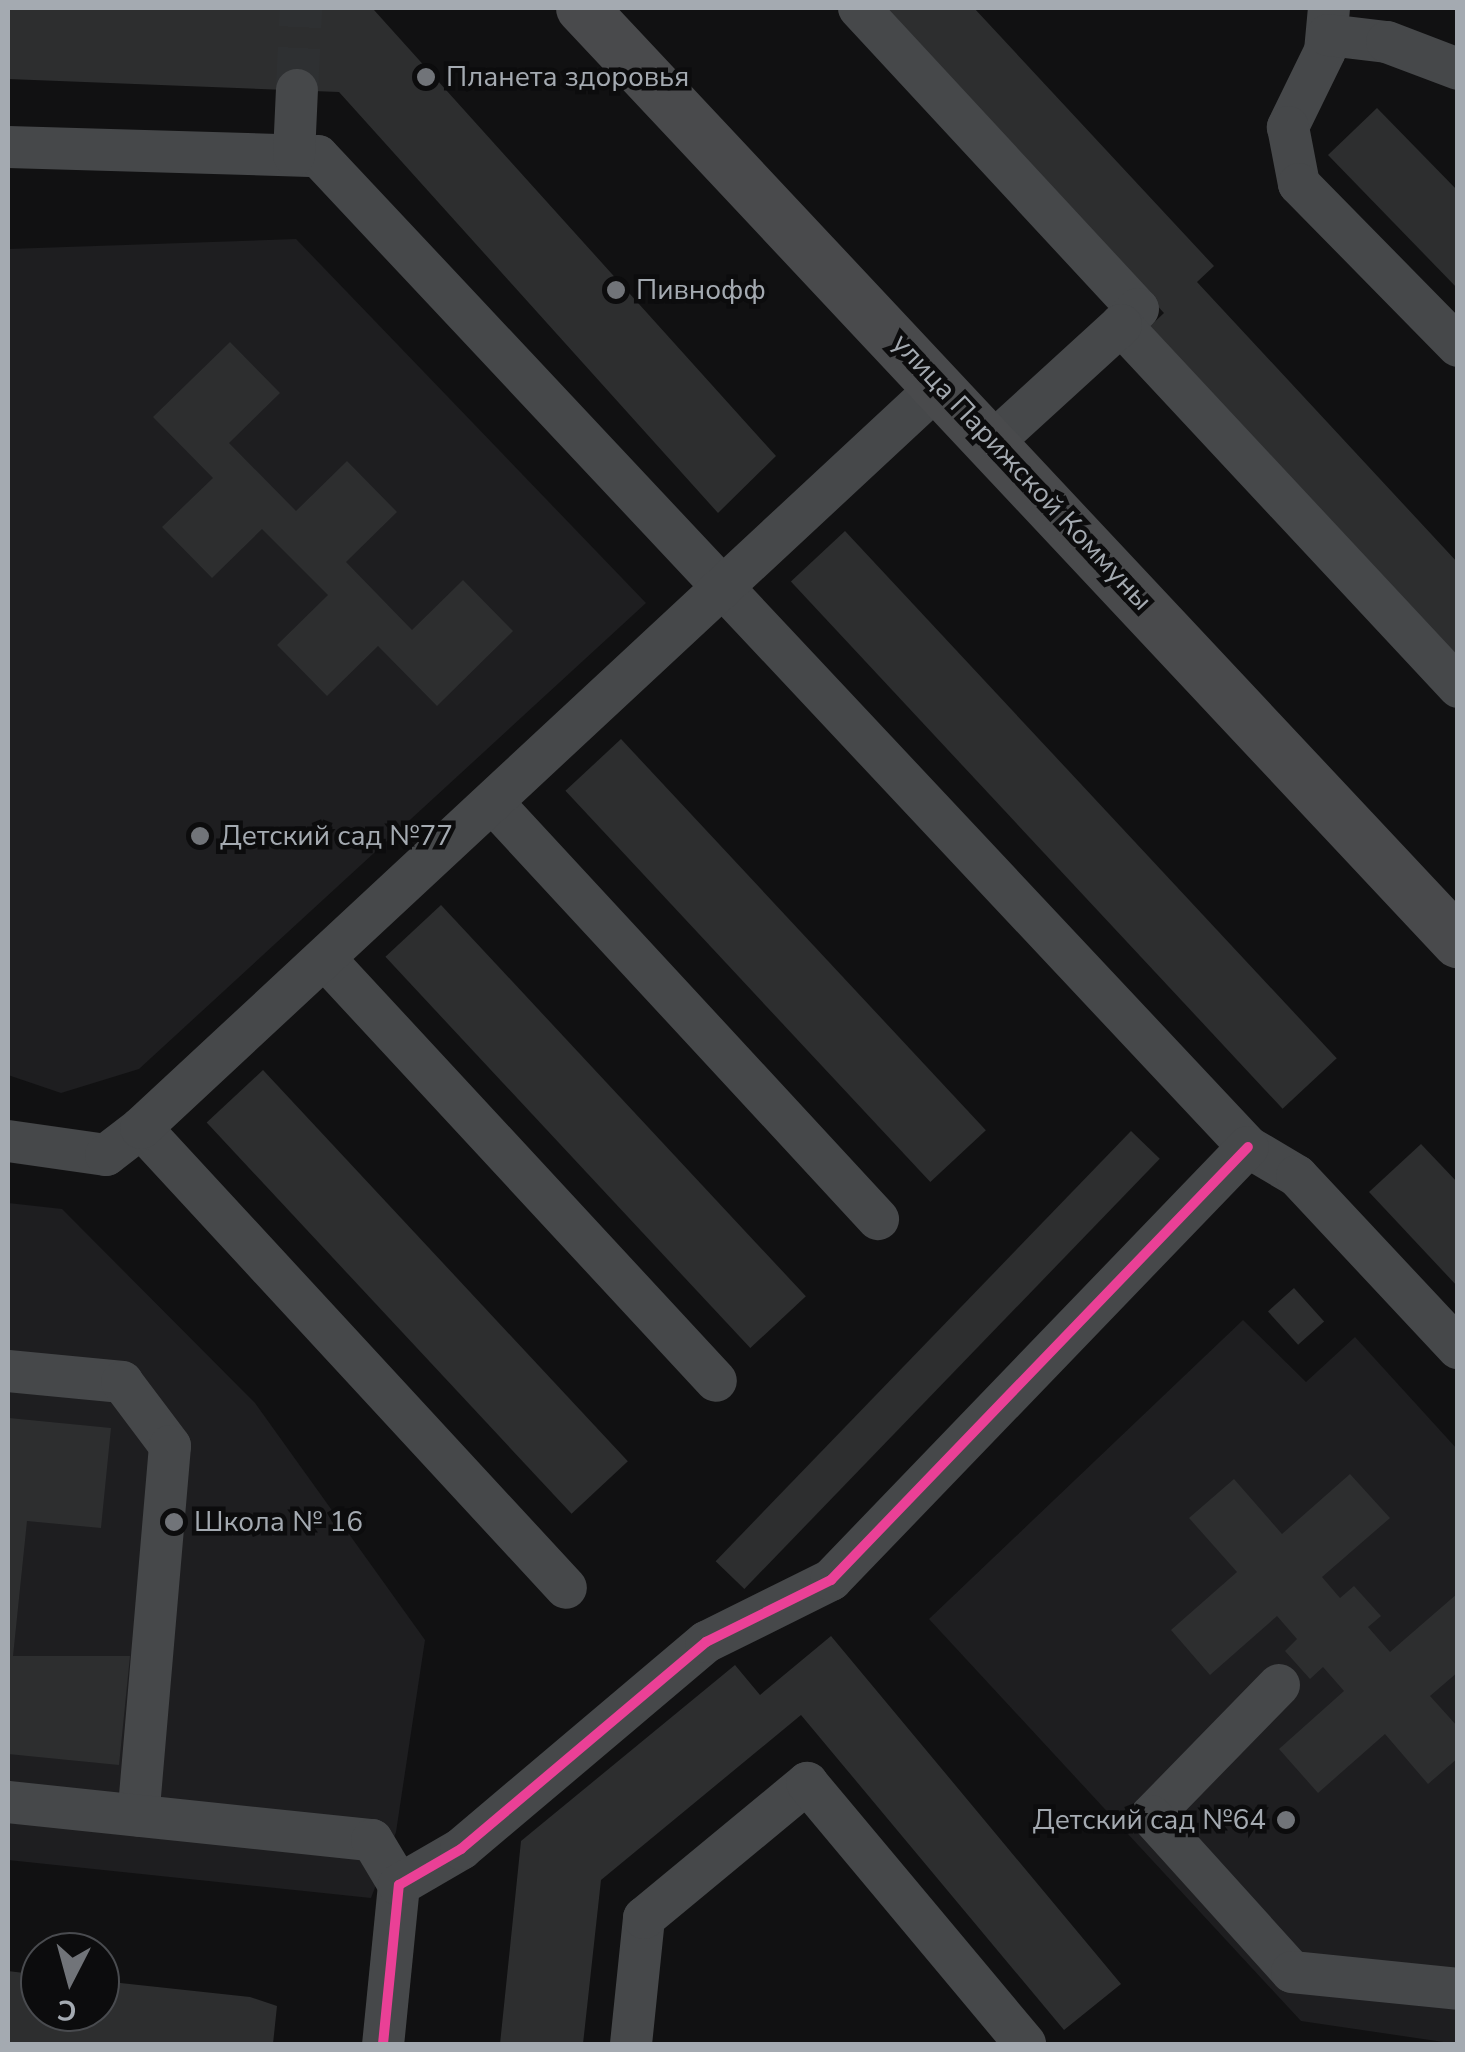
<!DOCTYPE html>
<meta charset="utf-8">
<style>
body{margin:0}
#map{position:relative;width:1465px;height:2052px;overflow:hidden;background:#111112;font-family:"Nunito Sans",sans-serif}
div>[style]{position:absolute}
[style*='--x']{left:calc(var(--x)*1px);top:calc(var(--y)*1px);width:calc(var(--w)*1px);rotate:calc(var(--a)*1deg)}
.built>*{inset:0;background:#1e1e20}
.building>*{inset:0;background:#2d2e2f;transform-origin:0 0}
.minor-tunnel>*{height:42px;margin-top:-21px;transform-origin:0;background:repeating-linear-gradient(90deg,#2e3032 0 42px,transparent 0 63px)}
.minor>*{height:42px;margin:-21px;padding:0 21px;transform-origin:21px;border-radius:21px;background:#46484a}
.major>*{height:52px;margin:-26px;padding:0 26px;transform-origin:26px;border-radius:26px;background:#494a4c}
.cycleway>*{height:10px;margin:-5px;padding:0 5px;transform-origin:5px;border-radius:5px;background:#ea4096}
.dots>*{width:28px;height:28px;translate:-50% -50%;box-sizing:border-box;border:5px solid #0c0c0d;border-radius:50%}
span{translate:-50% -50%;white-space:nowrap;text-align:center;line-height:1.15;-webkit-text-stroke:9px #0c0c0d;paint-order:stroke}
.poi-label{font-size:28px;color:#a4aab1}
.left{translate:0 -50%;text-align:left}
.right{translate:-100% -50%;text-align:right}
.street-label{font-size:28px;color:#a4aab1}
.frame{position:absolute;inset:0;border:10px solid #a4aab1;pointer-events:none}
.north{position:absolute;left:20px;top:1932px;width:100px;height:100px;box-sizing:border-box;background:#0c0c0d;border:2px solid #494b4f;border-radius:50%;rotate:186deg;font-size:28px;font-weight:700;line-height:40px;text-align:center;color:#a4aab1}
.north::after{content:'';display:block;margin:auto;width:35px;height:45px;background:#717479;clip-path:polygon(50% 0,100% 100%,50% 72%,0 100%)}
</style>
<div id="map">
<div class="built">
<i style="clip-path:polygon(296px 239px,646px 603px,139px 1069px,61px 1093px,8px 1075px,8px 249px)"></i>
<i style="clip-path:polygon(8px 1203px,62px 1209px,255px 1403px,425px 1640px,396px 1832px,371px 1898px,8px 1860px)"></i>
<i style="clip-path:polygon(1243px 1320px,1306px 1382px,1355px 1337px,1457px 1449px,1457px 2044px,1301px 2021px,929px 1619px)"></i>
</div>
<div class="building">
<i style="clip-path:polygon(8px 8px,374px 10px,776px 456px,718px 513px,339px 92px,8px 79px)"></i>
<i style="clip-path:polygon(879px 8px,974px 8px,1214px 266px,1197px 282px,1458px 563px,1458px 664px,1147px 329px,1164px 313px)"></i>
<i style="clip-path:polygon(1377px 108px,1458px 191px,1458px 289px,1328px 155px)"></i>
<i style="clip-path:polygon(230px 342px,280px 393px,229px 443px,296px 511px,347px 461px,397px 512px,346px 562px,412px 630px,463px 580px,513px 631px,437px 706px,378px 646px,327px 696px,277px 645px,328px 595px,262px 529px,212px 578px,162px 527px,213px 478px,153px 417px)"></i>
<i style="left:845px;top:531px;width:721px;height:74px;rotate:47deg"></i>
<i style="left:621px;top:739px;width:535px;height:76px;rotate:47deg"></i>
<i style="left:441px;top:905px;width:535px;height:76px;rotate:47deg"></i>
<i style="left:263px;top:1070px;width:535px;height:77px;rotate:47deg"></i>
<i style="left:1131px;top:1131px;width:40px;height:598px;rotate:44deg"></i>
<i style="clip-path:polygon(1421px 1144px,1458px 1183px,1458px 1287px,1369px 1192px)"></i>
<i style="left:1294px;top:1288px;width:45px;height:35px;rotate:48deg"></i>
<i style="clip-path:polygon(9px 1418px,111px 1428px,101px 1528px,27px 1521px,13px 1656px,130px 1656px,119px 1765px,8px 1754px)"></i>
<i style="clip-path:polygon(1350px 1474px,1390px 1518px,1322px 1577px,1340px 1598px,1354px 1586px,1381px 1616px,1368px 1627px,1390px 1652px,1458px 1593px,1458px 1672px,1430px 1696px,1458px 1727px,1458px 1758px,1428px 1784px,1385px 1734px,1318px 1793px,1279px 1749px,1344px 1691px,1323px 1667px,1310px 1679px,1285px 1651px,1297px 1639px,1277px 1616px,1210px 1675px,1171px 1630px,1237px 1572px,1189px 1518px,1234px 1479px,1282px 1534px)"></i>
<i style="clip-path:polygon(831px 1636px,1121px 1984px,1064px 2030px,801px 1715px,601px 1880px,583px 2044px,500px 2044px,521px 1841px,735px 1665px,760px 1695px)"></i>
<i style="clip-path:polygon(8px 1971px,40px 1975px,40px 2012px,100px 2012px,100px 1987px,111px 1982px,250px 1997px,277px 2006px,273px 2044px,8px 2044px)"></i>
</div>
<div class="minor-tunnel">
<i style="--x:297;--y:90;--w:82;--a:-87.2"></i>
</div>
<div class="minor">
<i style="--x:859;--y:8;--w:410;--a:47.2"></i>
<i style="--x:1138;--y:309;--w:23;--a:137"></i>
<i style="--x:1121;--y:325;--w:495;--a:47"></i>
<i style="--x:1329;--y:8;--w:43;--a:95.3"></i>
<i style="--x:1325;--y:51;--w:85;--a:116"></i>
<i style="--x:1288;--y:127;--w:58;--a:79.1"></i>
<i style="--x:1299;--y:184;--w:227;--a:45.5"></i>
<i style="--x:1328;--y:35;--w:59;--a:6.8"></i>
<i style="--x:1387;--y:42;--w:76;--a:20.8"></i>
<i style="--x:8;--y:147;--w:310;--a:1.7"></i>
<i style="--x:318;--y:156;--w:1359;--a:46.82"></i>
<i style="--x:1248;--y:1147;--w:57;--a:30.6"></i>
<i style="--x:1297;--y:1176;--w:236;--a:46.9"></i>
<i style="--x:294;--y:155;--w:65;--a:-87.4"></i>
<i style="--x:994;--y:441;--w:172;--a:-42.4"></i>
<i style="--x:493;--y:803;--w:567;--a:47.22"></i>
<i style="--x:325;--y:959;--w:575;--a:47.18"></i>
<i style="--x:141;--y:1128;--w:626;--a:47.26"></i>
<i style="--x:8;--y:1141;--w:99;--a:8.1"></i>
<i style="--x:106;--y:1155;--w:44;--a:-37.6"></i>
<i style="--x:141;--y:1128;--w:1092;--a:-42.92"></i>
<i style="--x:8;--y:1371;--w:115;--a:5.5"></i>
<i style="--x:122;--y:1382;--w:80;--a:53.1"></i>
<i style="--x:170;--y:1446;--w:371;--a:94.9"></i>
<i style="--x:1279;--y:1685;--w:183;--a:134.3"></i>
<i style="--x:1151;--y:1816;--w:210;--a:47.9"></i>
<i style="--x:1292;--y:1972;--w:167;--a:5.8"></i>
<i style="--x:8;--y:1802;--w:366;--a:6"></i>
<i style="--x:372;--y:1840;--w:52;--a:59"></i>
<i style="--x:399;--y:1885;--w:160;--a:95.7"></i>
<i style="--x:399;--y:1885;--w:72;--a:-30.1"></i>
<i style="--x:461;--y:1849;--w:321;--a:-40.2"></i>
<i style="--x:706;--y:1642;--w:140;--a:-26.4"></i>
<i style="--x:831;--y:1580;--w:601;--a:-46.08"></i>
<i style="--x:631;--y:2044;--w:127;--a:-84.1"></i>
<i style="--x:644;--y:1918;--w:212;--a:-39.6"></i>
<i style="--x:807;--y:1783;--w:340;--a:50.1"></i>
</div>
<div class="major">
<i style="--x:582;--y:8;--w:1281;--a:46.84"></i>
</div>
<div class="cycleway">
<i style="--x:383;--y:2044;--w:160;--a:-84.3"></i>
<i style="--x:399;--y:1885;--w:72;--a:-30.1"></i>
<i style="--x:461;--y:1849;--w:321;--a:-40.2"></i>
<i style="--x:706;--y:1642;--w:140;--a:-26.4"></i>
<i style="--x:831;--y:1580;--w:601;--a:-46.08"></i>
</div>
<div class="dots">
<i style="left:426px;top:77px;background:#717479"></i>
<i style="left:616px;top:290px;background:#717479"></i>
<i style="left:200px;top:836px;background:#717479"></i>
<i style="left:174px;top:1522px;background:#717479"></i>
<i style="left:1286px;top:1820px;background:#717479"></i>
</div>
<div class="poi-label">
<span class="left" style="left:446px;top:77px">Планета здоровья</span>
<span class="left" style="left:636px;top:290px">Пивнофф</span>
<span class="left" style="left:220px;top:836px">Детский сад №77</span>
<span class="left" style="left:194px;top:1522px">Школа № 16</span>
<span class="right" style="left:1266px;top:1820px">Детский сад №64</span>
</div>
<div class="street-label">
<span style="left:1022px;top:472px;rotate:47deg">улица Парижской Коммуны</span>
</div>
<div class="frame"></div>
<div class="north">С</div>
</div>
